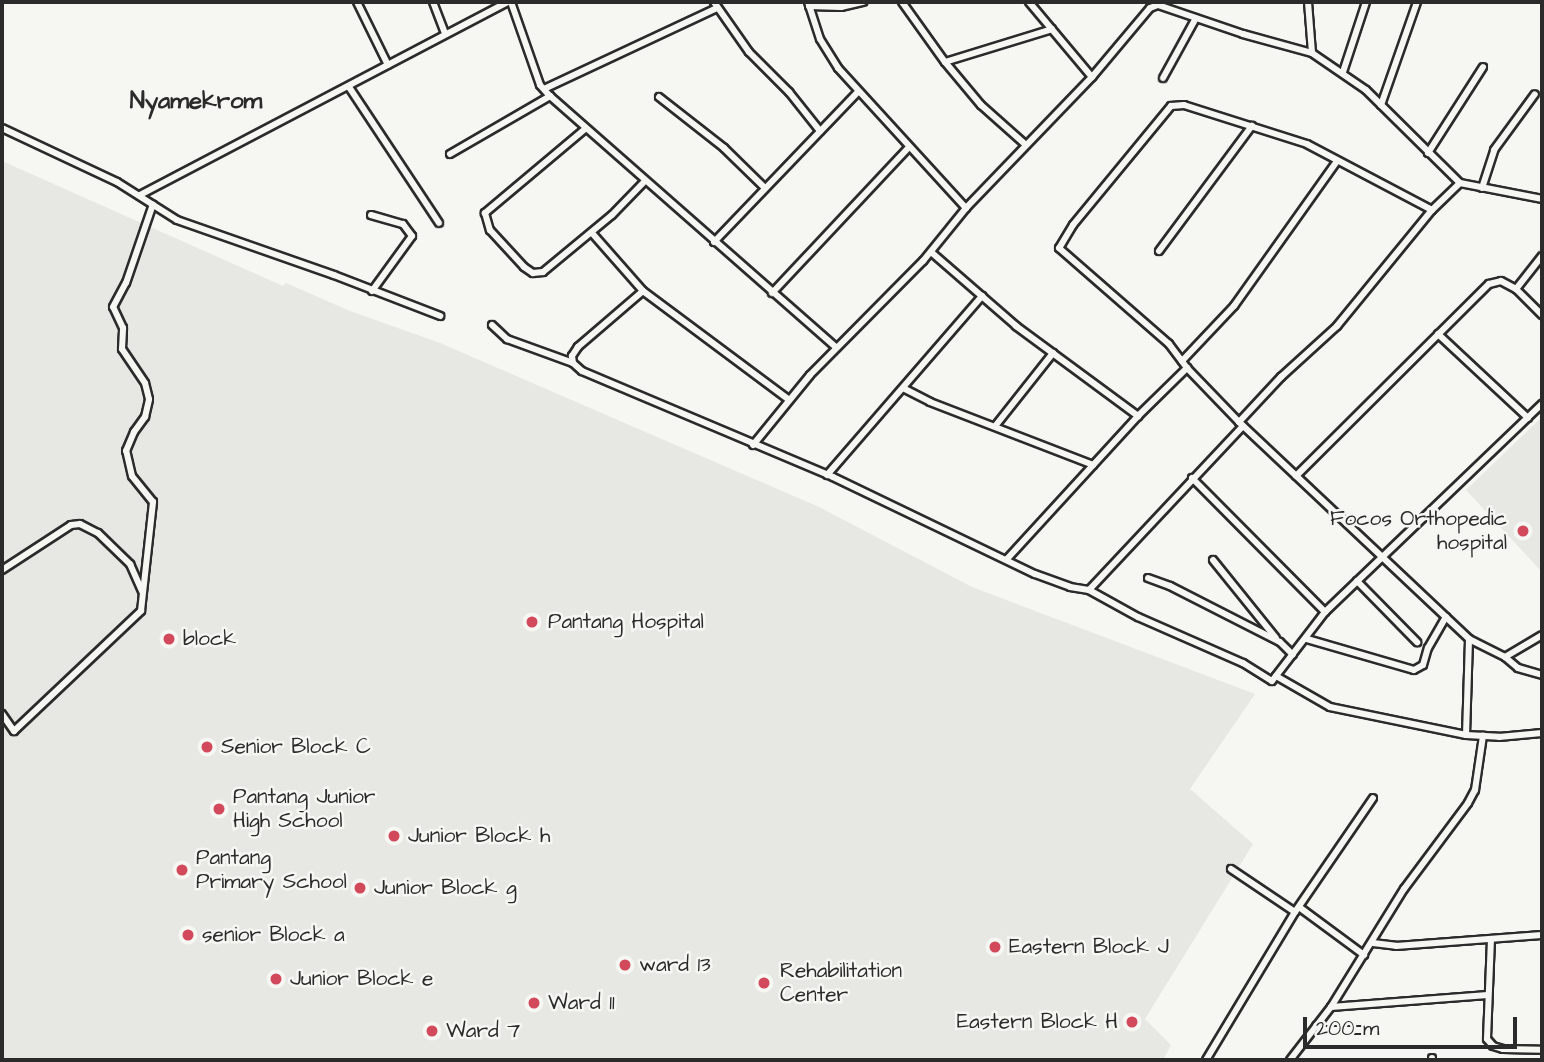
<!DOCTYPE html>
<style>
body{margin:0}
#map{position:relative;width:1544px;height:1062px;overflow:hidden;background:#f6f6f2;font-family:"Architects Daughter",sans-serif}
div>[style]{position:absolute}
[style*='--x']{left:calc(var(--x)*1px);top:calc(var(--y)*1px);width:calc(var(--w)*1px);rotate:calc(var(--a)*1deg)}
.built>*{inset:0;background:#e7e7e3}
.roads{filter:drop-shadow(2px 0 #2b2b2b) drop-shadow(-2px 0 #2b2b2b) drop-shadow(0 2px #2b2b2b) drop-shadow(0 -2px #2b2b2b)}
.street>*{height:6px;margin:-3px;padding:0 3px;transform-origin:3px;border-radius:3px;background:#f6f6f2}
.dots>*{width:19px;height:19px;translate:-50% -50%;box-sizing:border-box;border:4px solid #f6f6f2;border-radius:50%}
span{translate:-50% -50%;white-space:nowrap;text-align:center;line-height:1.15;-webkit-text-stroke:5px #f6f6f2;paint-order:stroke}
.poi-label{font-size:21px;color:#2b2b2b}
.right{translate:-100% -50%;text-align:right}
.left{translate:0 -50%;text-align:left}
.quarter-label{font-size:24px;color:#2b2b2b;font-weight:700}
.frame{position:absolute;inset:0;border:4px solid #2b2b2b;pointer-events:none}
.scale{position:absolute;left:1303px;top:1017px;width:214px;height:32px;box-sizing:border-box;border:4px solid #2b2b2b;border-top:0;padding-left:9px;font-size:21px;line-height:24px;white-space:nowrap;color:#2b2b2b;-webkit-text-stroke:5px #f6f6f2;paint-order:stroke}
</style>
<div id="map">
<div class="built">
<i style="clip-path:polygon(2px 161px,283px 286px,286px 283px,350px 311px,440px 343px,819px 507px,972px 587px,1255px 694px,1190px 789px,1253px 844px,1145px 1019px,1171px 1045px,1163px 1060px,2px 1060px)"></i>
<i style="clip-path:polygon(1542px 417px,1542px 572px,1466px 490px)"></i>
</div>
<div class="roads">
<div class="street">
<i style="--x:357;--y:2;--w:70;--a:63.8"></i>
<i style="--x:433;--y:2;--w:33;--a:69"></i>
<i style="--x:511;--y:2;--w:88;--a:70.7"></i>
<i style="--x:540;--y:85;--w:15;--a:48"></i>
<i style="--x:550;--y:96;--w:381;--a:41.3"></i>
<i style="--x:714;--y:2;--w:61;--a:55"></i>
<i style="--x:749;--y:52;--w:57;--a:45"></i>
<i style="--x:789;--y:92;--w:50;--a:51.5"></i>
<i style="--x:808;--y:2;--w:39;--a:72"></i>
<i style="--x:820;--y:39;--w:34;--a:58"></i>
<i style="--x:838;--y:68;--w:190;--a:47.6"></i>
<i style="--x:902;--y:2;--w:74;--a:54.4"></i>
<i style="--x:945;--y:62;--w:56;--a:50.1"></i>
<i style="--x:981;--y:105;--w:59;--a:41.6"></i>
<i style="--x:1029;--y:2;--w:98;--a:50"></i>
<i style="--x:1308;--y:2;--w:51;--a:85.5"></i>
<i style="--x:1312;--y:53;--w:65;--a:34.4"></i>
<i style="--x:1366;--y:90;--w:132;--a:44.7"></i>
<i style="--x:1460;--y:183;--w:84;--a:11"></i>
<i style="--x:809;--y:6;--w:32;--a:2"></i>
<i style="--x:841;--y:7;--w:23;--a:-13"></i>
<i style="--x:945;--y:62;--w:112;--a:-17.1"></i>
<i style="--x:1343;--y:72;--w:74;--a:-71.8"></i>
<i style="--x:1163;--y:78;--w:68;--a:-61.2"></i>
<i style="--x:349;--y:87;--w:163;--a:56.5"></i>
<i style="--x:544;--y:89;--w:191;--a:-25.1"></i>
<i style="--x:659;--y:97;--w:83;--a:38.1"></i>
<i style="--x:724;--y:148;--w:57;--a:44.3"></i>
<i style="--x:1381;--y:105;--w:109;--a:-70.7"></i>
<i style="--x:2;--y:128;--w:127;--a:25.2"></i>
<i style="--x:117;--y:182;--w:71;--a:32.3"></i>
<i style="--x:177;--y:220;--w:166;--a:19.3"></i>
<i style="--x:334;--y:275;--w:114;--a:21.1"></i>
<i style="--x:585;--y:129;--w:131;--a:140"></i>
<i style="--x:485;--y:213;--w:18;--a:74"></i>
<i style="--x:490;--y:230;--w:50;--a:47.4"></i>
<i style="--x:524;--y:267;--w:11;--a:34"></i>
<i style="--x:533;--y:273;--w:10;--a:-6"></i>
<i style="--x:543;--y:272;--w:89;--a:-39.6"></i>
<i style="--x:612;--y:215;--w:47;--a:-45.9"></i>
<i style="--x:1428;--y:153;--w:102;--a:-57.4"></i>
<i style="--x:450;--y:154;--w:116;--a:-30.1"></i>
<i style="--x:1482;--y:188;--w:40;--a:-72"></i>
<i style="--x:1494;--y:150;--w:69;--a:-53.8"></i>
<i style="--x:140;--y:195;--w:416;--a:-27.7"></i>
<i style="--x:1432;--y:210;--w:141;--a:-152.2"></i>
<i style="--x:1307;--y:144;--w:129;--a:-162.4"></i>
<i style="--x:1184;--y:105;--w:13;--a:176"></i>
<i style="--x:1171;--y:106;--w:154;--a:129.5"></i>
<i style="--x:1073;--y:225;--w:27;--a:121"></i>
<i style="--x:1059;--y:248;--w:146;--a:41.1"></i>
<i style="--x:1169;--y:344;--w:30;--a:53"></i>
<i style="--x:1187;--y:368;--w:75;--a:46.1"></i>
<i style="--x:1239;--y:422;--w:316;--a:43.3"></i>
<i style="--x:1469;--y:639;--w:40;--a:26.6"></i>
<i style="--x:1505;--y:657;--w:43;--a:-30.7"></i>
<i style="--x:371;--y:215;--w:33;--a:16"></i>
<i style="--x:403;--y:224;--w:15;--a:53"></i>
<i style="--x:412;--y:236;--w:68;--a:126"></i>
<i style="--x:592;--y:233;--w:77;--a:48.7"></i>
<i style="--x:643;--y:291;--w:182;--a:36.7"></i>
<i style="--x:714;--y:242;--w:208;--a:-46.2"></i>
<i style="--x:1159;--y:251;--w:156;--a:-53.4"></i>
<i style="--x:931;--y:252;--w:113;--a:41"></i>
<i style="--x:1016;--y:326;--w:152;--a:36.4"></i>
<i style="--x:1516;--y:289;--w:42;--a:-51.8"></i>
<i style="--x:643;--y:291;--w:86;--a:139.3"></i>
<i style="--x:578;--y:347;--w:11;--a:124"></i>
<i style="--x:572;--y:356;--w:7;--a:82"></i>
<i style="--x:573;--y:363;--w:12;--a:42"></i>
<i style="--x:582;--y:371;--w:272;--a:22.9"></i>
<i style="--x:833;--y:477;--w:224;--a:25.7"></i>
<i style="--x:1035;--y:574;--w:37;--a:20"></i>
<i style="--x:1070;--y:587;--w:19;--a:9"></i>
<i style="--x:1089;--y:590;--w:56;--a:28.9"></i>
<i style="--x:1138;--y:617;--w:115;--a:23.7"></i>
<i style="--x:1243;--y:663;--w:34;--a:32"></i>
<i style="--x:1272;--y:681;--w:87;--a:-52.5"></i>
<i style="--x:1325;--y:612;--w:301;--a:-43.8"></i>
<i style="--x:772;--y:293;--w:199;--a:-46.8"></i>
<i style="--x:492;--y:325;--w:21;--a:43"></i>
<i style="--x:507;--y:339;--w:70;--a:20"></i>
<i style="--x:1438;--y:334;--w:123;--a:43"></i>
<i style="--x:1182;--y:361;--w:76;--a:-46.6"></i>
<i style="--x:1234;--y:306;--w:178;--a:-54.6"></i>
<i style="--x:903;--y:388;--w:30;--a:27"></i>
<i style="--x:930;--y:402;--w:175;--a:21.1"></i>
<i style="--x:1239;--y:422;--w:62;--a:-47"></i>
<i style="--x:1281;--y:377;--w:76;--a:-42.3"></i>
<i style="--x:1337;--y:326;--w:150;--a:-50.7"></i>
<i style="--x:1432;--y:210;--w:39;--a:-44"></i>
<i style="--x:996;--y:425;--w:92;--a:-51.6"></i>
<i style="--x:753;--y:445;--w:90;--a:-50.8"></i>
<i style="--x:810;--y:375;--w:161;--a:-45.3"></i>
<i style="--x:923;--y:261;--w:68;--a:-50.9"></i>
<i style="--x:966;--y:208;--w:182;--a:-46.1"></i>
<i style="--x:1092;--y:77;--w:90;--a:-50"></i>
<i style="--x:1150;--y:8;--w:9;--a:-21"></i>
<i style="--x:1158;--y:5;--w:90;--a:18.8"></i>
<i style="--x:1243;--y:34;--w:72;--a:15.4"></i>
<i style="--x:827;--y:475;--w:237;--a:-49.1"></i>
<i style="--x:1296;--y:476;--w:272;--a:-44.9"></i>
<i style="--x:1489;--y:284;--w:12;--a:-14"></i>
<i style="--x:1501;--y:281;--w:17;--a:28"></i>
<i style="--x:1516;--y:289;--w:37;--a:45"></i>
<i style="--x:1192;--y:478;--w:189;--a:45.2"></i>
<i style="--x:1007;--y:559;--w:194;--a:-47.5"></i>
<i style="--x:1138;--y:416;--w:69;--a:-44.4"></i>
<i style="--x:1213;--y:560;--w:100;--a:51.1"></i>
<i style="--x:2;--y:570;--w:82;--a:-33.1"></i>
<i style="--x:71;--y:525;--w:9;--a:-6"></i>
<i style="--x:80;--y:524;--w:20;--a:27"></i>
<i style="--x:98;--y:533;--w:45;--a:44.1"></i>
<i style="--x:130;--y:564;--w:30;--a:66"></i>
<i style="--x:1148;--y:578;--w:23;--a:20"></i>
<i style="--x:1170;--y:586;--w:123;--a:27"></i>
<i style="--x:1280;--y:642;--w:18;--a:45"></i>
<i style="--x:1357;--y:581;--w:86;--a:45.5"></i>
<i style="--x:1089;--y:590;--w:225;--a:-46.8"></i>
<i style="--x:1307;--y:639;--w:111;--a:16.2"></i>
<i style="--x:1414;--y:670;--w:10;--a:-29"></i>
<i style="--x:1423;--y:665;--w:18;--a:-74"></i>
<i style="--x:1428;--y:648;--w:36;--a:-60"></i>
<i style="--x:1505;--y:657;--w:17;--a:40"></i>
<i style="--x:1518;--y:668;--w:25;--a:16"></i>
<i style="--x:1276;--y:676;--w:62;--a:29.9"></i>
<i style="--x:1330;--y:707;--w:139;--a:11.6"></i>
<i style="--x:1466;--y:735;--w:33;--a:3"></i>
<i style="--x:1499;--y:737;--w:43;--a:-5.3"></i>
<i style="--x:2;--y:714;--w:21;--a:55"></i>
<i style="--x:14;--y:731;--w:175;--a:-43.4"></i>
<i style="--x:141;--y:611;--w:110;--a:-83.7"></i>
<i style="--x:153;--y:502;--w:33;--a:-129"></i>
<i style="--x:132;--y:476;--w:26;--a:-103"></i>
<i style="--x:126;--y:451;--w:21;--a:-67"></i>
<i style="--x:134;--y:432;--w:19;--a:-54"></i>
<i style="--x:145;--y:417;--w:18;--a:-77"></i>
<i style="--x:149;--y:399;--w:16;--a:-104"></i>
<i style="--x:145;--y:383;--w:41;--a:-124.1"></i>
<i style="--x:122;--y:349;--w:21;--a:-87"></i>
<i style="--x:123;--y:328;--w:23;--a:-115"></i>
<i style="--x:113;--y:307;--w:27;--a:-62"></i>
<i style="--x:126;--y:283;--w:83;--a:-71.1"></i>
<i style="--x:1466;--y:735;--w:96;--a:-88.2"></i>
<i style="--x:1231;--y:869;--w:77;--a:33.9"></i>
<i style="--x:1299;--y:907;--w:81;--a:36.4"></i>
<i style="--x:1491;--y:939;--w:100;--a:92.3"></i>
<i style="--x:1487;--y:1039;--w:9;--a:49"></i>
<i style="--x:1493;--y:1046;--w:10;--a:17"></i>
<i style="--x:1503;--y:1049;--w:39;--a:1"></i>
<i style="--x:1373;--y:943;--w:23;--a:7"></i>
<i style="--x:1396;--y:946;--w:146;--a:-4.3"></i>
<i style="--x:1331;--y:1007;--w:157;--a:-4.4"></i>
<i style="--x:1316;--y:1026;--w:9;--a:27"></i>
<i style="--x:1324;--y:1030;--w:42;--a:0"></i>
<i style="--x:1432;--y:1058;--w:2;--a:90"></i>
<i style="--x:1206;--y:1060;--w:173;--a:-59"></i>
<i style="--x:1295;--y:912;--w:138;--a:-55.6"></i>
<i style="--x:1290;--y:1060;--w:67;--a:-52.3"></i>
<i style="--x:1331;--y:1007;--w:139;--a:-58.3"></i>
<i style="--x:1404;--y:889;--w:107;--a:-53.3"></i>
<i style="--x:1468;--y:803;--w:15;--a:-62"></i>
<i style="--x:1475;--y:790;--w:55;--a:-81.6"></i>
</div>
</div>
<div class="dots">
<i style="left:1523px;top:531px;background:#d1495b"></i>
<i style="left:532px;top:622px;background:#d1495b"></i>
<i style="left:169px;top:639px;background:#d1495b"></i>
<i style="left:207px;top:747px;background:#d1495b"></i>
<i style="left:219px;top:809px;background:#d1495b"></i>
<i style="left:394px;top:836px;background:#d1495b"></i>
<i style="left:182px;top:870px;background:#d1495b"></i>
<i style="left:360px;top:888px;background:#d1495b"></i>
<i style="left:188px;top:935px;background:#d1495b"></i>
<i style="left:995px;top:947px;background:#d1495b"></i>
<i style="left:625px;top:965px;background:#d1495b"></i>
<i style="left:276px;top:979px;background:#d1495b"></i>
<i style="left:764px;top:983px;background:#d1495b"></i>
<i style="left:534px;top:1003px;background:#d1495b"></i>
<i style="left:1132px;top:1022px;background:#d1495b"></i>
<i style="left:432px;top:1031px;background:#d1495b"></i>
</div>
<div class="poi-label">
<span class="right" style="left:1507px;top:531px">Focos Orthopedic<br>hospital</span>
<span class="left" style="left:548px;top:622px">Pantang Hospital</span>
<span class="left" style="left:183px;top:639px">block</span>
<span class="left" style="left:221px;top:747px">Senior Block C</span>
<span class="left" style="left:233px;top:809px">Pantang Junior<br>High School</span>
<span class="left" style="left:408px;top:836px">Junior Block h</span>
<span class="left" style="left:196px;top:870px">Pantang<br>Primary School</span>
<span class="left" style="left:374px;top:888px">Junior Block g</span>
<span class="left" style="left:202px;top:935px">senior Block a</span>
<span class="left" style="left:1009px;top:947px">Eastern Block J</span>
<span class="left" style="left:639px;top:965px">ward 13</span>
<span class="left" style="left:780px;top:983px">Rehabilitation<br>Center</span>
<span class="left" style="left:290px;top:979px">Junior Block e</span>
<span class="left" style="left:548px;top:1003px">Ward 11</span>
<span class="right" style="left:1118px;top:1022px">Eastern Block H</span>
<span class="left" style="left:446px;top:1031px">Ward 7</span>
</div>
<div class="quarter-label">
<span style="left:196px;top:102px">Nyamekrom</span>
</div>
<div class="frame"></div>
<div class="scale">200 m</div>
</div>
